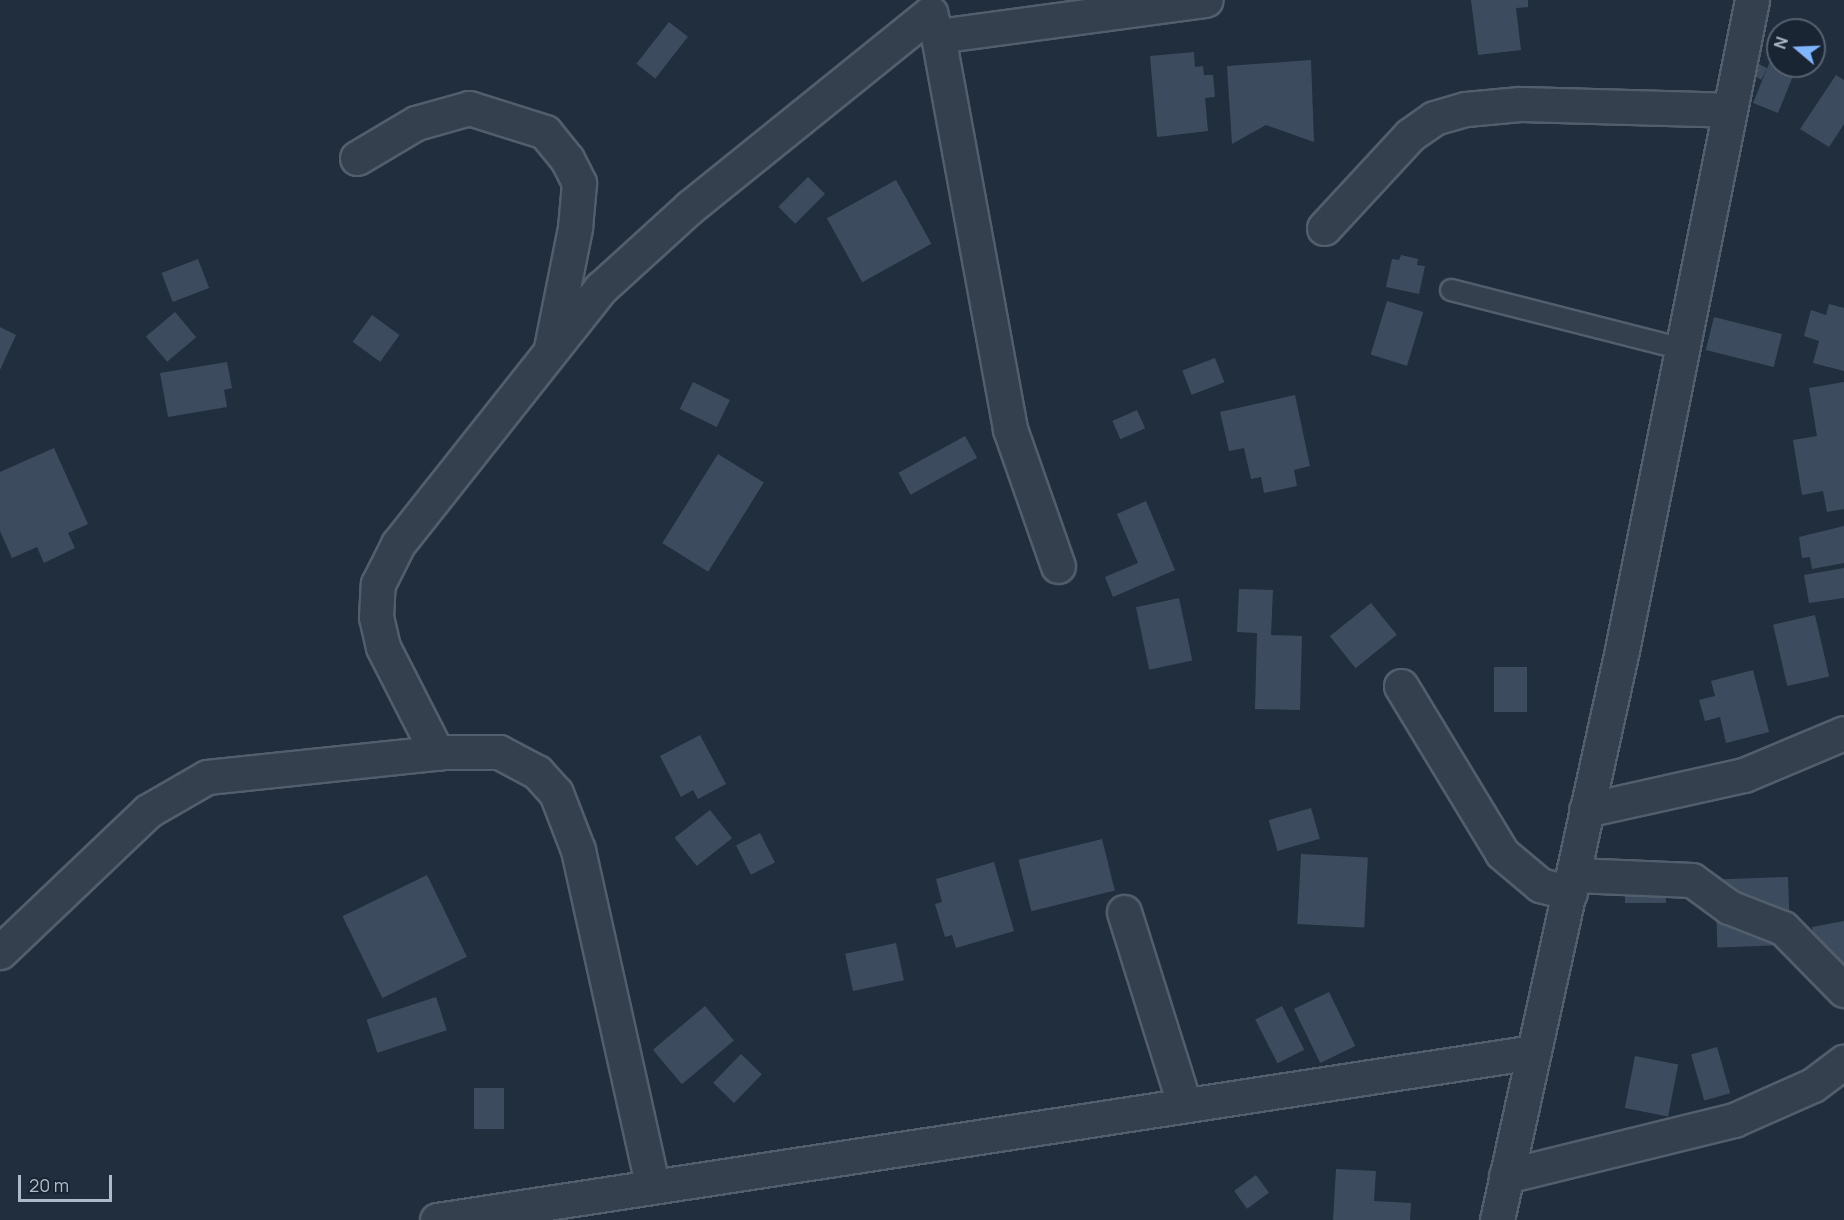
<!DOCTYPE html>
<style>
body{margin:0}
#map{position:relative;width:1844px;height:1220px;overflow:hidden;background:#212e3e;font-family:Manrope,sans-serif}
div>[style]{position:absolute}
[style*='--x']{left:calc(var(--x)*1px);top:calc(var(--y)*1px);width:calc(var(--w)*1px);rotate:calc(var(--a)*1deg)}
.building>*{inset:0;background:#3c4c5e;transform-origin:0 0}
.roads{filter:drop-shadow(2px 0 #535e6c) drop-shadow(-2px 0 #535e6c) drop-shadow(0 2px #535e6c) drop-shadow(0 -2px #535e6c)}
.lane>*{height:20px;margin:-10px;padding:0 10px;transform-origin:10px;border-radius:10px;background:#35404e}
.street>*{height:33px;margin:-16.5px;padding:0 16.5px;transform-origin:16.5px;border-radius:16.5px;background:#35404e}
span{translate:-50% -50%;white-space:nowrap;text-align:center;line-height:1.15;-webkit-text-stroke:5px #1a2533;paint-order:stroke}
.north{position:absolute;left:1766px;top:18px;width:60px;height:60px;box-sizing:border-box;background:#1a2533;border:2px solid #56616f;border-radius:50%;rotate:289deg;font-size:16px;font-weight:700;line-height:24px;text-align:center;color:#b0bbca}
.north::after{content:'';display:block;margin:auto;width:21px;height:27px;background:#80b5ff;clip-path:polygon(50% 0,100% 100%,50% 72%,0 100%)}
.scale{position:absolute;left:18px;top:1175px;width:94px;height:27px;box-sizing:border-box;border:3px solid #b0bbca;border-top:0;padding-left:8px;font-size:18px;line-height:21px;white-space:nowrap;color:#b0bbca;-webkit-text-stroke:4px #1a2533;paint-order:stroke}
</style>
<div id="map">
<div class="building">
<i style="clip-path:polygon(1471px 0,1528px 0,1528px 7px,1516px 8px,1521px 50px,1478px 55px)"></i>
<i style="left:669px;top:22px;width:24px;height:53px;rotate:38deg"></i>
<i style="clip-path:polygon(1778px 42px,1778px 66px,1797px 66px,1778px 113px,1753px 103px)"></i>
<i style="clip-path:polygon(1194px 52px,1195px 67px,1203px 66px,1204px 75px,1213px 75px,1215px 97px,1205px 98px,1208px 131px,1157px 137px,1150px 56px)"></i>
<i style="clip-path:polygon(1311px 60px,1314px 142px,1266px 125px,1232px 144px,1227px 66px)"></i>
<i style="left:1753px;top:61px;width:16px;height:13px;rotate:27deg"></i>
<i style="clip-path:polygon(1836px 75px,1844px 80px,1844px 124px,1829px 147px,1800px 129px)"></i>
<i style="left:808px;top:177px;width:24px;height:42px;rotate:45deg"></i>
<i style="left:896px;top:180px;width:73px;height:79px;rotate:61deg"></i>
<i style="clip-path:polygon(1401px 255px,1418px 259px,1417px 265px,1425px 266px,1419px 294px,1386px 287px,1392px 259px,1399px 260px)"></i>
<i style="left:198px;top:259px;width:31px;height:39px;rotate:69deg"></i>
<i style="left:1387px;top:301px;width:38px;height:56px;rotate:17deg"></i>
<i style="clip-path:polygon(1829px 304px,1844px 308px,1844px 371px,1813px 363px,1819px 341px,1804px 336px,1811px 310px,1826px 315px)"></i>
<i style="left:175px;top:312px;width:33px;height:38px;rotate:50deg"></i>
<i style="left:372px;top:315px;width:34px;height:33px;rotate:36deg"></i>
<i style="left:1714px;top:317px;width:70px;height:34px;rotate:14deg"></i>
<i style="clip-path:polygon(0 327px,16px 335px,0 370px)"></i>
<i style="left:1215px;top:358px;width:26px;height:35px;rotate:69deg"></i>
<i style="clip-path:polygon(227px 362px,232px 388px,224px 390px,227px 407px,168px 417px,160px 373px)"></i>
<i style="left:693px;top:382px;width:41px;height:30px;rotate:26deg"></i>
<i style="clip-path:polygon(1844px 382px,1844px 509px,1827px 512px,1823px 491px,1802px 495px,1793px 440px,1817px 436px,1809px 388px)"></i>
<i style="clip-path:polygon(1295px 395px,1310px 466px,1294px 470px,1297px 486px,1264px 493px,1261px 477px,1251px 479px,1244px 448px,1229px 451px,1220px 412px)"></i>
<i style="left:1137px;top:410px;width:20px;height:27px;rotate:66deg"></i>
<i style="left:965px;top:436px;width:25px;height:76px;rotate:61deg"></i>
<i style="clip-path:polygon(54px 448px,88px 524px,68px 533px,75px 548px,44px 563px,37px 547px,12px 558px,0 531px,0 472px)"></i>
<i style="left:718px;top:454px;width:54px;height:105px;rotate:32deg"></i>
<i style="clip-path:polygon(1146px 501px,1175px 570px,1113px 597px,1105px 577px,1138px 563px,1117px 514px)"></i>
<i style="clip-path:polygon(1844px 526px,1844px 563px,1812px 569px,1810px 557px,1802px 558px,1799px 537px)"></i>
<i style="clip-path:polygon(1844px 568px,1844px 598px,1809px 603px,1804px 575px)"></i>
<i style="clip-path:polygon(1239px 589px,1273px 590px,1271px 635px,1302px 636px,1300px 710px,1255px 709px,1257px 633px,1237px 632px)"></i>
<i style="left:1179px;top:598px;width:64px;height:44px;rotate:78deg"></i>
<i style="left:1371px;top:603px;width:41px;height:53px;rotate:51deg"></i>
<i style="left:1815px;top:615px;width:63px;height:43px;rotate:77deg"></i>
<i style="left:1494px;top:667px;width:33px;height:45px"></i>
<i style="clip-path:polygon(1753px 670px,1769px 732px,1726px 743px,1720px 717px,1705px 721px,1699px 700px,1715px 696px,1711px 681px)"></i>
<i style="clip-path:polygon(700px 735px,726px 784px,698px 799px,693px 790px,681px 797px,660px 756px)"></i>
<i style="left:1311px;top:808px;width:32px;height:44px;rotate:74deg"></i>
<i style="left:710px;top:810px;width:36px;height:45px;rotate:52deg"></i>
<i style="left:760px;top:833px;width:33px;height:27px;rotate:63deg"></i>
<i style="left:1102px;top:839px;width:53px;height:86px;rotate:76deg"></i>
<i style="left:1301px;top:854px;width:67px;height:70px;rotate:3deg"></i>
<i style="clip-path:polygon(994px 862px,1014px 931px,956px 948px,952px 935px,945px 937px,935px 904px,942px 902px,936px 879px)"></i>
<i style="clip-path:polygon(1625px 864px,1666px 887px,1666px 903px,1625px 903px)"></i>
<i style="left:427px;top:875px;width:91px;height:94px;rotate:64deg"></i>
<i style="left:1788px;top:877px;width:68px;height:73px;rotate:88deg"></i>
<i style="clip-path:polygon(1844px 921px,1844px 980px,1821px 984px,1812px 927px)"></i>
<i style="left:896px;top:943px;width:38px;height:52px;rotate:78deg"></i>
<i style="left:1329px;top:992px;width:60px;height:39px;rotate:64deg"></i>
<i style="left:436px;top:997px;width:35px;height:73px;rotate:72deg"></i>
<i style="left:705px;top:1006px;width:45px;height:68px;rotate:50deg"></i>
<i style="left:1282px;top:1006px;width:49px;height:30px;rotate:63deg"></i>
<i style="left:1717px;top:1047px;width:48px;height:27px;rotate:74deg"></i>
<i style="left:741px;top:1054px;width:29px;height:40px;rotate:44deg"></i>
<i style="left:1635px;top:1056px;width:44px;height:53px;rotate:11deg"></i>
<i style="left:504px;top:1088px;width:41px;height:30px;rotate:90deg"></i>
<i style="clip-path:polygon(1336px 1169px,1376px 1171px,1374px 1201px,1411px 1203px,1410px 1220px,1333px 1220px)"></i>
<i style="left:1256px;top:1175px;width:22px;height:27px;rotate:54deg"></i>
</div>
<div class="roads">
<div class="lane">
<i style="--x:1451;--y:290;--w:238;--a:14.3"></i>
</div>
<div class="street">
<i style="--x:930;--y:15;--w:22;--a:69"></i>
<i style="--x:938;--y:36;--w:270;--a:-7.7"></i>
<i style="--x:938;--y:36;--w:400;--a:79.6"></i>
<i style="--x:1010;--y:429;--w:145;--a:70.7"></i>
<i style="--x:357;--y:158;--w:69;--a:-30.7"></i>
<i style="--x:416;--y:123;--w:55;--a:-15.8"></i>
<i style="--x:469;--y:108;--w:80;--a:17.5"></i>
<i style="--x:545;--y:132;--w:35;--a:51"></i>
<i style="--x:567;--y:159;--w:27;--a:63"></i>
<i style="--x:579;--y:183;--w:45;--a:95.1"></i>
<i style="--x:575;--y:228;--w:122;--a:101.3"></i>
<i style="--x:1324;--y:228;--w:127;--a:-47.2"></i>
<i style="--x:1410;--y:135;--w:29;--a:-35"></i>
<i style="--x:1434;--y:118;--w:33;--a:-16"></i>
<i style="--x:1466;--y:109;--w:54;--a:-5.3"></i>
<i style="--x:1520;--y:104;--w:210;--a:1.6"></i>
<i style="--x:1401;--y:686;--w:195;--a:58.8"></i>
<i style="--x:1502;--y:853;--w:50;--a:40.1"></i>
<i style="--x:1540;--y:885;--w:31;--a:15"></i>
<i style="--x:437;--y:753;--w:119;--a:-117"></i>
<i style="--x:383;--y:647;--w:31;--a:-103"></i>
<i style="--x:376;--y:617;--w:33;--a:-87"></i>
<i style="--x:378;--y:584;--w:45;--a:-63.4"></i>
<i style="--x:398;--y:544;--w:327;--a:-51.6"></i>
<i style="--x:601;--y:288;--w:120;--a:-42.3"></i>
<i style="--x:690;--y:207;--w:309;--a:-38.9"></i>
<i style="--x:1586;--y:810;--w:162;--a:-12.5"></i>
<i style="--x:1744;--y:775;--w:108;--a:-22.8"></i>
<i style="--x:1575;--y:875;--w:117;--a:2.4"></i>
<i style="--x:1692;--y:880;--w:46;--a:36.1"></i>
<i style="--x:1729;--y:907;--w:58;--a:21.3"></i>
<i style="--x:1783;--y:928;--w:87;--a:45.5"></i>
<i style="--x:1124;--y:912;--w:201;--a:72.6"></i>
<i style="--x:0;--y:952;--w:204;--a:-43.6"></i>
<i style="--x:148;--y:811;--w:68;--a:-30"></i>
<i style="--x:207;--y:777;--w:240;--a:-6"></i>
<i style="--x:446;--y:752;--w:53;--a:0"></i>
<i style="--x:499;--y:752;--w:43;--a:27.8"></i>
<i style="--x:537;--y:772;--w:28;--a:48"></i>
<i style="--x:556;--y:793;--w:61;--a:68.9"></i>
<i style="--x:578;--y:850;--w:342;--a:77.5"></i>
<i style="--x:1506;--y:1176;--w:235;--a:-13.8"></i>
<i style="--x:1734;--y:1120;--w:86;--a:-23.9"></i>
<i style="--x:1813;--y:1085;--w:39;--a:-37"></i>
<i style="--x:437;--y:1220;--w:1109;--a:-8.71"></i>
<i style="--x:1497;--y:1220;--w:584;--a:-77.63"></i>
<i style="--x:1622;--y:650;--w:663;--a:-78.69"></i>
</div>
</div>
<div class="north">N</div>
<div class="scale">20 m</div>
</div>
